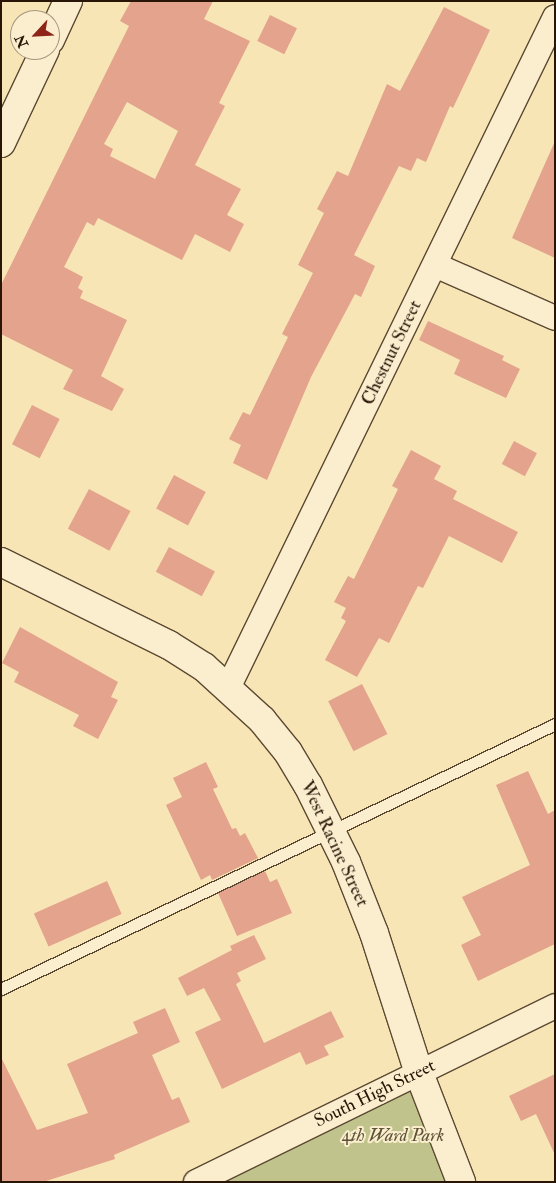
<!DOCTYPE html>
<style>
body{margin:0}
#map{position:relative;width:556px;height:1183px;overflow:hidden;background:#f8e5b5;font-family:"IM FELL Double Pica",serif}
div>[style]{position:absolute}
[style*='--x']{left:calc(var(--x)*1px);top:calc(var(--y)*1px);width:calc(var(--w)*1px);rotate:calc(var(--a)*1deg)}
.green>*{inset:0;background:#c0c38b}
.building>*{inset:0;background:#e3a38d;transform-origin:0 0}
.roads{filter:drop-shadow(1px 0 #5c4932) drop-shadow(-1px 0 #5c4932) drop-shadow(0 1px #5c4932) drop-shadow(0 -1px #5c4932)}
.service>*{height:11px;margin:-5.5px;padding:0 5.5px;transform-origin:5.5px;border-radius:5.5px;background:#faeecf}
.minor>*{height:24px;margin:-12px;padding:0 12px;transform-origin:12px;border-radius:12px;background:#faeecf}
.tertiary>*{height:28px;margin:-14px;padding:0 14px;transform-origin:14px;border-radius:14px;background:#faeecf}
.secondary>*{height:28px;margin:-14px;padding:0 14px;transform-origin:14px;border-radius:14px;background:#faeecf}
span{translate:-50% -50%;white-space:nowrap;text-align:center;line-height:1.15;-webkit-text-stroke:4px #faeecf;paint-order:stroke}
.street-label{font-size:18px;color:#281506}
.park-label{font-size:18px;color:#5d5235;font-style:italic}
.frame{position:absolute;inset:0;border:2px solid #281506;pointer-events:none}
.north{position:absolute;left:10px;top:10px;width:50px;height:50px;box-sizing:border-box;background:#faeecf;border:1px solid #a6977f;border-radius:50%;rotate:245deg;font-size:14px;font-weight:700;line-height:20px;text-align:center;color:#281506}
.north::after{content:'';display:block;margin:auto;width:18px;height:22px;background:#8f2418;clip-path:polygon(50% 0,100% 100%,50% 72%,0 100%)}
</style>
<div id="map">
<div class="green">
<i style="clip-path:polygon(419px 1073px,461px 1182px,196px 1182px)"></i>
</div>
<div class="building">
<i style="clip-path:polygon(evenodd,131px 1px,213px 1px,204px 19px,250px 41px,219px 103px,225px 106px,195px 165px,241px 189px,227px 215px,244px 224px,230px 252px,195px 234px,182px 260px,98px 218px,94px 226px,87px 222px,64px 267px,83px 277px,78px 288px,83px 291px,80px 298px,127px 320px,101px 376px,124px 389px,112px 411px,63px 389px,73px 370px,1px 334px,1px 285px,129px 26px,120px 21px,131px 1px,127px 102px,178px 131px,155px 179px,110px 156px,113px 149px,104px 144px,127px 102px)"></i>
<i style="clip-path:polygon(444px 7px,490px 30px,453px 108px,450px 106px,426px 162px,417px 158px,411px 171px,399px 166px,354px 255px,375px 266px,361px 297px,355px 294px,311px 377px,267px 480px,233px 463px,241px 445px,229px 439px,243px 412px,250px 415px,288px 337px,282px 334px,313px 273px,298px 265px,324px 213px,317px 209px,337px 171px,348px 176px,387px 84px,400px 91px)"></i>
<i style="left:270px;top:15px;width:30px;height:29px;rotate:26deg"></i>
<i style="clip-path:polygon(555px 141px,555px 258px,512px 238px)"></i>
<i style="clip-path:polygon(428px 321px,504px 356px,502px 360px,520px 369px,506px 398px,454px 374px,460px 360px,419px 340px)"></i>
<i style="left:32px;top:405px;width:31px;height:44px;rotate:27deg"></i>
<i style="left:514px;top:441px;width:26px;height:26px;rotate:28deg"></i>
<i style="clip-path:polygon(411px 450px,441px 466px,434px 479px,457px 491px,453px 499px,518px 532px,502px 563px,449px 536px,423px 588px,418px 586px,389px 643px,379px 638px,357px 677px,325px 660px,346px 621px,341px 618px,346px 608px,334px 602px,348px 576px,354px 579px,398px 489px,392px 486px)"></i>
<i style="left:174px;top:475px;width:36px;height:38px;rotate:28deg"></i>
<i style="left:89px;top:489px;width:47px;height:45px;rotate:28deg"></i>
<i style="left:169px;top:547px;width:52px;height:28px;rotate:28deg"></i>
<i style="clip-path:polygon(20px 627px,118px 682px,111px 697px,118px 700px,98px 739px,73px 726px,79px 715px,14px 682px,19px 672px,2px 663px)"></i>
<i style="left:362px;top:684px;width:56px;height:38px;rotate:63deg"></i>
<i style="clip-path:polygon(206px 762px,218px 787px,213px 789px,232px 829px,236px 828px,240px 836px,245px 833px,258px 858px,212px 880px,210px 875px,201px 880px,166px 805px,182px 797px,173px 778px)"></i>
<i style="clip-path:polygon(528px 771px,548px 814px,555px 810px,555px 944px,478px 981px,461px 945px,481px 935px,462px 897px,530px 865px,496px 785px)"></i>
<i style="clip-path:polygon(265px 871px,270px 882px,277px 879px,292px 913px,237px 936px,218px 893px)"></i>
<i style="left:107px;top:881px;width:36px;height:80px;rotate:66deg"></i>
<i style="clip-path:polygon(254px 935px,266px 959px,237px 973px,241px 981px,236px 984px,264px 1043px,331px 1011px,344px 1037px,324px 1046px,329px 1055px,306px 1065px,300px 1052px,222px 1089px,195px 1032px,221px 1020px,204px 988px,187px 996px,178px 978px,232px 950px,230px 946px)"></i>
<i style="clip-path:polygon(165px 1008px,180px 1042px,152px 1055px,172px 1100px,179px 1097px,190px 1122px,114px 1155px,115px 1159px,43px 1182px,1px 1182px,1px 1057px,37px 1130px,88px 1113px,67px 1064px,138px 1033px,133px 1022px)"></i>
<i style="clip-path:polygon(555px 1074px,555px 1155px,536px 1114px,521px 1121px,509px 1096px)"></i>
</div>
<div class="roads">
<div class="service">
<i style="--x:1;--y:989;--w:614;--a:-25.56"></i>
</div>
<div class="minor">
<i style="--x:435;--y:265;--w:131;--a:23.8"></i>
<i style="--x:228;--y:688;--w:746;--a:-64.02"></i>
<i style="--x:196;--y:1182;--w:400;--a:-26.1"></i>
</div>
<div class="tertiary">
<i style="--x:50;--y:40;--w:43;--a:-65.2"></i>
<i style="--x:1;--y:143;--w:103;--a:-64.7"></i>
</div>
<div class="secondary">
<i style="--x:1;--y:562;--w:187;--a:26.3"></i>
<i style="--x:169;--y:645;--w:41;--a:32.2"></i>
<i style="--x:204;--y:667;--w:79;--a:42.4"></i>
<i style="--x:262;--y:720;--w:41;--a:50.9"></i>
<i style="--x:288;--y:752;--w:39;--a:59"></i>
<i style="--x:308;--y:785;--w:86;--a:63.7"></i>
<i style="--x:346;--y:862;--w:76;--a:68.5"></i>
<i style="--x:374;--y:933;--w:147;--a:72.2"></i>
<i style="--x:419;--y:1073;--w:117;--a:68.9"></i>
</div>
</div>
<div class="street-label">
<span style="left:392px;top:353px;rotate:-64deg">Chestnut Street</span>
<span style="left:334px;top:844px;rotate:65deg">West Racine Street</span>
<span style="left:375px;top:1094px;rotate:-26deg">South High Street</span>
</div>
<div class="park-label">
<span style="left:393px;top:1136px">4th Ward Park</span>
</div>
<div class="frame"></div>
<div class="north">N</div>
</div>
